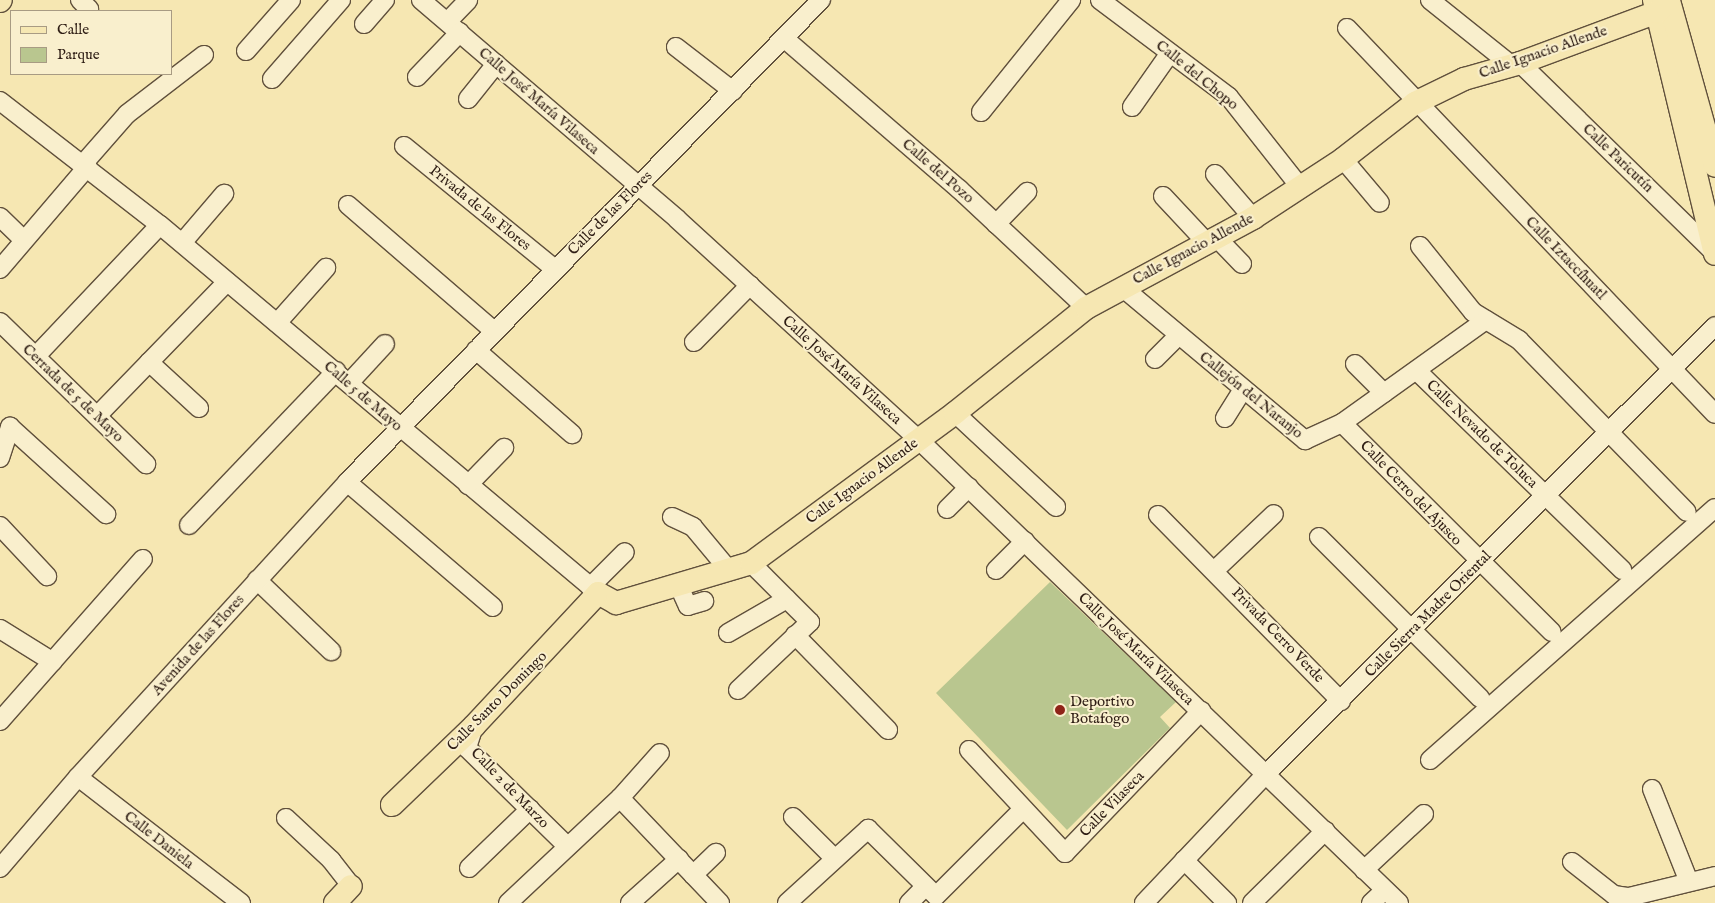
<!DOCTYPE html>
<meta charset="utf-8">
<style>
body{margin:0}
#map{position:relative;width:1715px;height:903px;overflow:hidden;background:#f6e7b2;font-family:"IM FELL English",serif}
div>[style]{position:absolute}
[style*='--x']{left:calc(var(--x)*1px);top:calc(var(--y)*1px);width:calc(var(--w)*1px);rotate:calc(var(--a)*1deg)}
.green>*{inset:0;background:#b9c68f}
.roads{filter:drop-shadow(1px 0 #60503c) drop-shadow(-1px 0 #60503c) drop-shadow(0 1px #60503c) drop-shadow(0 -1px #60503c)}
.minor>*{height:18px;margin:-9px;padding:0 9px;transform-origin:9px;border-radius:9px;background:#f9efcd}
.major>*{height:22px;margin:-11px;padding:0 11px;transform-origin:11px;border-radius:11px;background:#f6e7b2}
.dots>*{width:14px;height:14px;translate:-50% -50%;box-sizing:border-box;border:2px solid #f9efcd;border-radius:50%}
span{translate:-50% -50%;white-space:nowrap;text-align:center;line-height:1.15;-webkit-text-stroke:4px #f9efcd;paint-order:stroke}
.street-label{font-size:15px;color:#2e1d14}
.poi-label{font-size:15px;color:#2e1d14}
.left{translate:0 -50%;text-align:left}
.legend{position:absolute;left:10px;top:10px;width:162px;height:65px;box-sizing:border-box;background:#f9efcd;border:1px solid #a89b83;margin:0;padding:6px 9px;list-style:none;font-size:15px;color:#2e1d14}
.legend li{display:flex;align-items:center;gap:10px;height:25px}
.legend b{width:25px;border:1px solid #a89b83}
</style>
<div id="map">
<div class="green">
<i style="clip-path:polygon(1050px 582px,1176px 702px,1160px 717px,1170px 728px,1067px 830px,936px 693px)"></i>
</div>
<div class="roads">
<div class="minor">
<i style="--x:80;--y:0;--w:13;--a:45"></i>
<i style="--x:421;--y:0;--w:337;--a:40.5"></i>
<i style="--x:677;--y:219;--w:328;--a:42.4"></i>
<i style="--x:919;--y:440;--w:667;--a:43.97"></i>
<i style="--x:1100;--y:0;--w:161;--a:36.9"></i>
<i style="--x:1229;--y:97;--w:115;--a:51.7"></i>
<i style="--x:1430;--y:0;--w:102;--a:38.7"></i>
<i style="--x:448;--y:21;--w:29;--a:-46"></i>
<i style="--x:364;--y:24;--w:32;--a:-49"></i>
<i style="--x:1347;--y:28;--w:533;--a:46.37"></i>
<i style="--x:785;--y:39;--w:230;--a:40.8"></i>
<i style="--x:959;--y:189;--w:174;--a:43.1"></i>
<i style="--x:676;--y:47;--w:72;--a:37.7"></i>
<i style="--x:246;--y:51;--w:68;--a:-48.6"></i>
<i style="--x:1520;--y:63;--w:272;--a:44.3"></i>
<i style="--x:417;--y:77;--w:62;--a:-46.3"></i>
<i style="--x:272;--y:79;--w:105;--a:-48.9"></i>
<i style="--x:468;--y:99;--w:45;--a:-51.3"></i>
<i style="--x:0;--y:101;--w:202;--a:37.8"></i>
<i style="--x:160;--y:225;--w:572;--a:40.04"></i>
<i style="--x:1132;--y:107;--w:66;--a:-54.9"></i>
<i style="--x:981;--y:112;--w:144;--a:-51.2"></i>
<i style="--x:404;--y:146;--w:195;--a:39.2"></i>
<i style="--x:1343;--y:159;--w:57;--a:49.9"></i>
<i style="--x:84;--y:163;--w:65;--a:-48.7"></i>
<i style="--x:127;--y:114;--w:97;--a:-37.5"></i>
<i style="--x:1215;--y:174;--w:58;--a:49.2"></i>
<i style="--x:1163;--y:196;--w:64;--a:46.9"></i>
<i style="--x:348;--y:205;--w:193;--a:40.8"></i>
<i style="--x:0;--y:217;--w:33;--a:44"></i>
<i style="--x:996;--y:224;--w:45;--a:-45.9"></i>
<i style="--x:1217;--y:238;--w:36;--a:46"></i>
<i style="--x:182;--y:243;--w:65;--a:-49.4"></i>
<i style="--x:1420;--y:246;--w:85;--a:51.2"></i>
<i style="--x:1473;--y:312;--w:54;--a:31.3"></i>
<i style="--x:1519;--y:340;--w:240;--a:45.7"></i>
<i style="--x:0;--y:269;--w:135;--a:-49.5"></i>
<i style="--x:1122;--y:287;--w:239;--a:39.9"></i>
<i style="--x:1305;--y:440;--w:41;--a:-24.7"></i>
<i style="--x:1342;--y:423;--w:177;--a:-35.6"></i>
<i style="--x:0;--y:322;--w:204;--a:44.2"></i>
<i style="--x:277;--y:323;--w:74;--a:-48.3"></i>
<i style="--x:694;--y:342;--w:80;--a:-45.5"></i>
<i style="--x:476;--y:350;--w:128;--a:41.2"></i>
<i style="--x:36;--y:356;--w:180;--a:-46.6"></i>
<i style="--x:1155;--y:359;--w:33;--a:-45"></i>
<i style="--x:149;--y:362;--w:68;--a:42.6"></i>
<i style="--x:1355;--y:364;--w:41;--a:45"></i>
<i style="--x:1417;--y:371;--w:286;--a:44.1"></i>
<i style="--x:349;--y:383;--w:53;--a:-47.3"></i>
<i style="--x:955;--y:413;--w:138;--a:42.9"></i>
<i style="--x:97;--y:416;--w:187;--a:-45.9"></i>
<i style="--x:1225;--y:418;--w:34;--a:-58"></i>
<i style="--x:1342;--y:423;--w:296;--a:44.9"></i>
<i style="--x:0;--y:458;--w:33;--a:-72"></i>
<i style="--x:10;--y:427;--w:130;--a:42.2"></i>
<i style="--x:347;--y:482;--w:192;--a:40.6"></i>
<i style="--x:468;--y:485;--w:52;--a:-45.8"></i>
<i style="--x:947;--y:509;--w:31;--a:-45"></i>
<i style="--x:1158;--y:515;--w:261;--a:45.5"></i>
<i style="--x:672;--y:517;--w:23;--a:25"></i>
<i style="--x:693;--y:527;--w:55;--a:50.2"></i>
<i style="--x:189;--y:525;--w:213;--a:-46.3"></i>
<i style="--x:0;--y:526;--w:69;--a:46.8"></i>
<i style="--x:1319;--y:537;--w:228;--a:45"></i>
<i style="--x:996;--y:570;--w:41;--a:-45"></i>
<i style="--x:1215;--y:570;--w:81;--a:-43.5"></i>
<i style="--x:257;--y:580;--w:103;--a:43.8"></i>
<i style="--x:678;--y:584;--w:24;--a:66"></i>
<i style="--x:688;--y:606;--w:17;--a:-17"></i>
<i style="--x:590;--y:587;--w:49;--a:-45"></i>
<i style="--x:0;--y:629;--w:62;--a:31.9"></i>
<i style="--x:728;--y:633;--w:68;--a:-30"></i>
<i style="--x:795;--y:635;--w:133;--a:45.6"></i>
<i style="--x:738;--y:690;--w:99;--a:-43.4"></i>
<i style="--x:810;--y:622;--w:83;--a:-135"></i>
<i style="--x:0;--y:721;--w:216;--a:-48.6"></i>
<i style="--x:474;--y:726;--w:23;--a:108"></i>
<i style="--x:467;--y:748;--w:139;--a:44.4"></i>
<i style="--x:969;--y:750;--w:141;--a:47"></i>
<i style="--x:1065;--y:853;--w:197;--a:-46.2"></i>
<i style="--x:1430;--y:760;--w:380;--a:-41.5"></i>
<i style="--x:78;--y:777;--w:206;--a:37.7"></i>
<i style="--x:1652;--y:789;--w:100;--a:68.3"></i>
<i style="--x:620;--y:798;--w:145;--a:46.4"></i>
<i style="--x:793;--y:817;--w:59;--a:45"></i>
<i style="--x:286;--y:818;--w:62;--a:43"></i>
<i style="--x:331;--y:860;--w:33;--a:52"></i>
<i style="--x:1184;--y:860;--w:61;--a:45"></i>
<i style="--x:1572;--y:862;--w:53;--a:38.2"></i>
<i style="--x:1614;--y:895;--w:15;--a:8"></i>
<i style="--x:1629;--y:897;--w:89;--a:-13.7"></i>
<i style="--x:0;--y:868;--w:120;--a:-49.4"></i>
<i style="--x:78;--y:777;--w:399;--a:-47.6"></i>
<i style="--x:347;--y:482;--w:676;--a:-45.48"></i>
<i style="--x:469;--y:868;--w:85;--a:-44"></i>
<i style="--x:1364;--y:870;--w:82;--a:-43"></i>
<i style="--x:693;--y:875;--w:32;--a:-44"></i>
<i style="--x:508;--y:903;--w:154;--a:-43.2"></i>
<i style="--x:620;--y:798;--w:60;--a:-48.4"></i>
<i style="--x:630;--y:903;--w:66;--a:-41.9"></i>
<i style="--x:787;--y:903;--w:110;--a:-42.4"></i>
<i style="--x:868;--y:829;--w:95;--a:44.6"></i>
<i style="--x:936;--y:896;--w:123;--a:-45"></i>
<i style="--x:909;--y:903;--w:23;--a:-45"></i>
<i style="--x:1144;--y:903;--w:178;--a:-46.6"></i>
<i style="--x:1266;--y:774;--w:634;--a:-44.94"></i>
<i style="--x:1252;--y:903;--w:103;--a:-44.6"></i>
<i style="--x:1371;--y:903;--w:19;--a:-43"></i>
</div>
<div class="major">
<i style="--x:1654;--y:0;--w:261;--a:76.5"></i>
<i style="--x:0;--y:1;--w:1;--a:-45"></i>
<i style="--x:1669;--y:1;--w:171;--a:74.4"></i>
<i style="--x:392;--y:805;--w:114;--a:-43.9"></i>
<i style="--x:474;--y:726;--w:182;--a:-47"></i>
<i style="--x:598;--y:593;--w:21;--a:29"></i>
<i style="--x:616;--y:603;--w:141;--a:-16.5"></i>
<i style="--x:751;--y:563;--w:253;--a:-36.3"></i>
<i style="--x:955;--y:413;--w:168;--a:-38.7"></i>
<i style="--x:1086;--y:308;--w:190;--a:-28.3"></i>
<i style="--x:1253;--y:218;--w:108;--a:-33.2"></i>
<i style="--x:1343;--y:159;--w:91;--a:-37.9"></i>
<i style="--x:1415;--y:103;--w:55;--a:-26.1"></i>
<i style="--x:1464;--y:79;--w:58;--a:-15.9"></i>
<i style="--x:1520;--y:63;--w:146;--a:-20.4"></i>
<i style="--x:1657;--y:12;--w:17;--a:-45"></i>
<i style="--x:335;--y:903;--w:23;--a:-47"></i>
</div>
</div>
<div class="dots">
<i style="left:1060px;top:710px;background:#8f2418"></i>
</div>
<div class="street-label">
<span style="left:1543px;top:52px;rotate:-19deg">Calle Ignacio Allende</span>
<span style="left:1197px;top:75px;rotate:39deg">Calle del Chopo</span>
<span style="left:539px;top:101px;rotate:41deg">Calle José María Vilaseca</span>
<span style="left:1618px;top:158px;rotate:44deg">Calle Paricutín</span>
<span style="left:938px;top:171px;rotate:41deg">Calle del Pozo</span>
<span style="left:480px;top:208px;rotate:39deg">Privada de las Flores</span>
<span style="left:610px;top:213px;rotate:-45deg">Calle de las Flores</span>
<span style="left:1193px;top:249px;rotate:-28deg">Calle Ignacio Allende</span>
<span style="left:1566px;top:258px;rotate:46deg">Calle Iztaccíhuatl</span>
<span style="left:842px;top:370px;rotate:42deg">Calle José María Vilaseca</span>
<span style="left:73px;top:393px;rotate:44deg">Cerrada de 5 de Mayo</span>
<span style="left:1251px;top:395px;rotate:39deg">Callejón del Naranjo</span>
<span style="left:363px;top:396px;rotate:41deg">Calle 5 de Mayo</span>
<span style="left:1482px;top:434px;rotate:44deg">Calle Nevado de Toluca</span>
<span style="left:862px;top:481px;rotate:-36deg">Calle Ignacio Allende</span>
<span style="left:1411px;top:493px;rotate:46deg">Calle Cerro del Ajusco</span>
<span style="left:1428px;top:614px;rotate:-45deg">Calle Sierra Madre Oriental</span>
<span style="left:1278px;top:635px;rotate:46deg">Privada Cerro Verde</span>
<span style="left:198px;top:645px;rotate:-48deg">Avenida de las Flores</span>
<span style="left:1136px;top:649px;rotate:44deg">Calle José María Vilaseca</span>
<span style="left:497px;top:701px;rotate:-45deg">Calle Santo Domingo</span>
<span style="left:510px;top:788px;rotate:46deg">Calle 2 de Marzo</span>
<span style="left:1112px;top:804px;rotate:-46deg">Calle Vilaseca</span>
<span style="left:159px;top:840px;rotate:38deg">Calle Daniela</span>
</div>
<div class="poi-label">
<span class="left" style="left:1070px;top:710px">Deportivo<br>Botafogo</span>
</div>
<ul class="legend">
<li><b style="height:6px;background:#f6e7b2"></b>Calle</li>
<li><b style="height:14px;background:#b9c68f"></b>Parque</li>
</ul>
</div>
